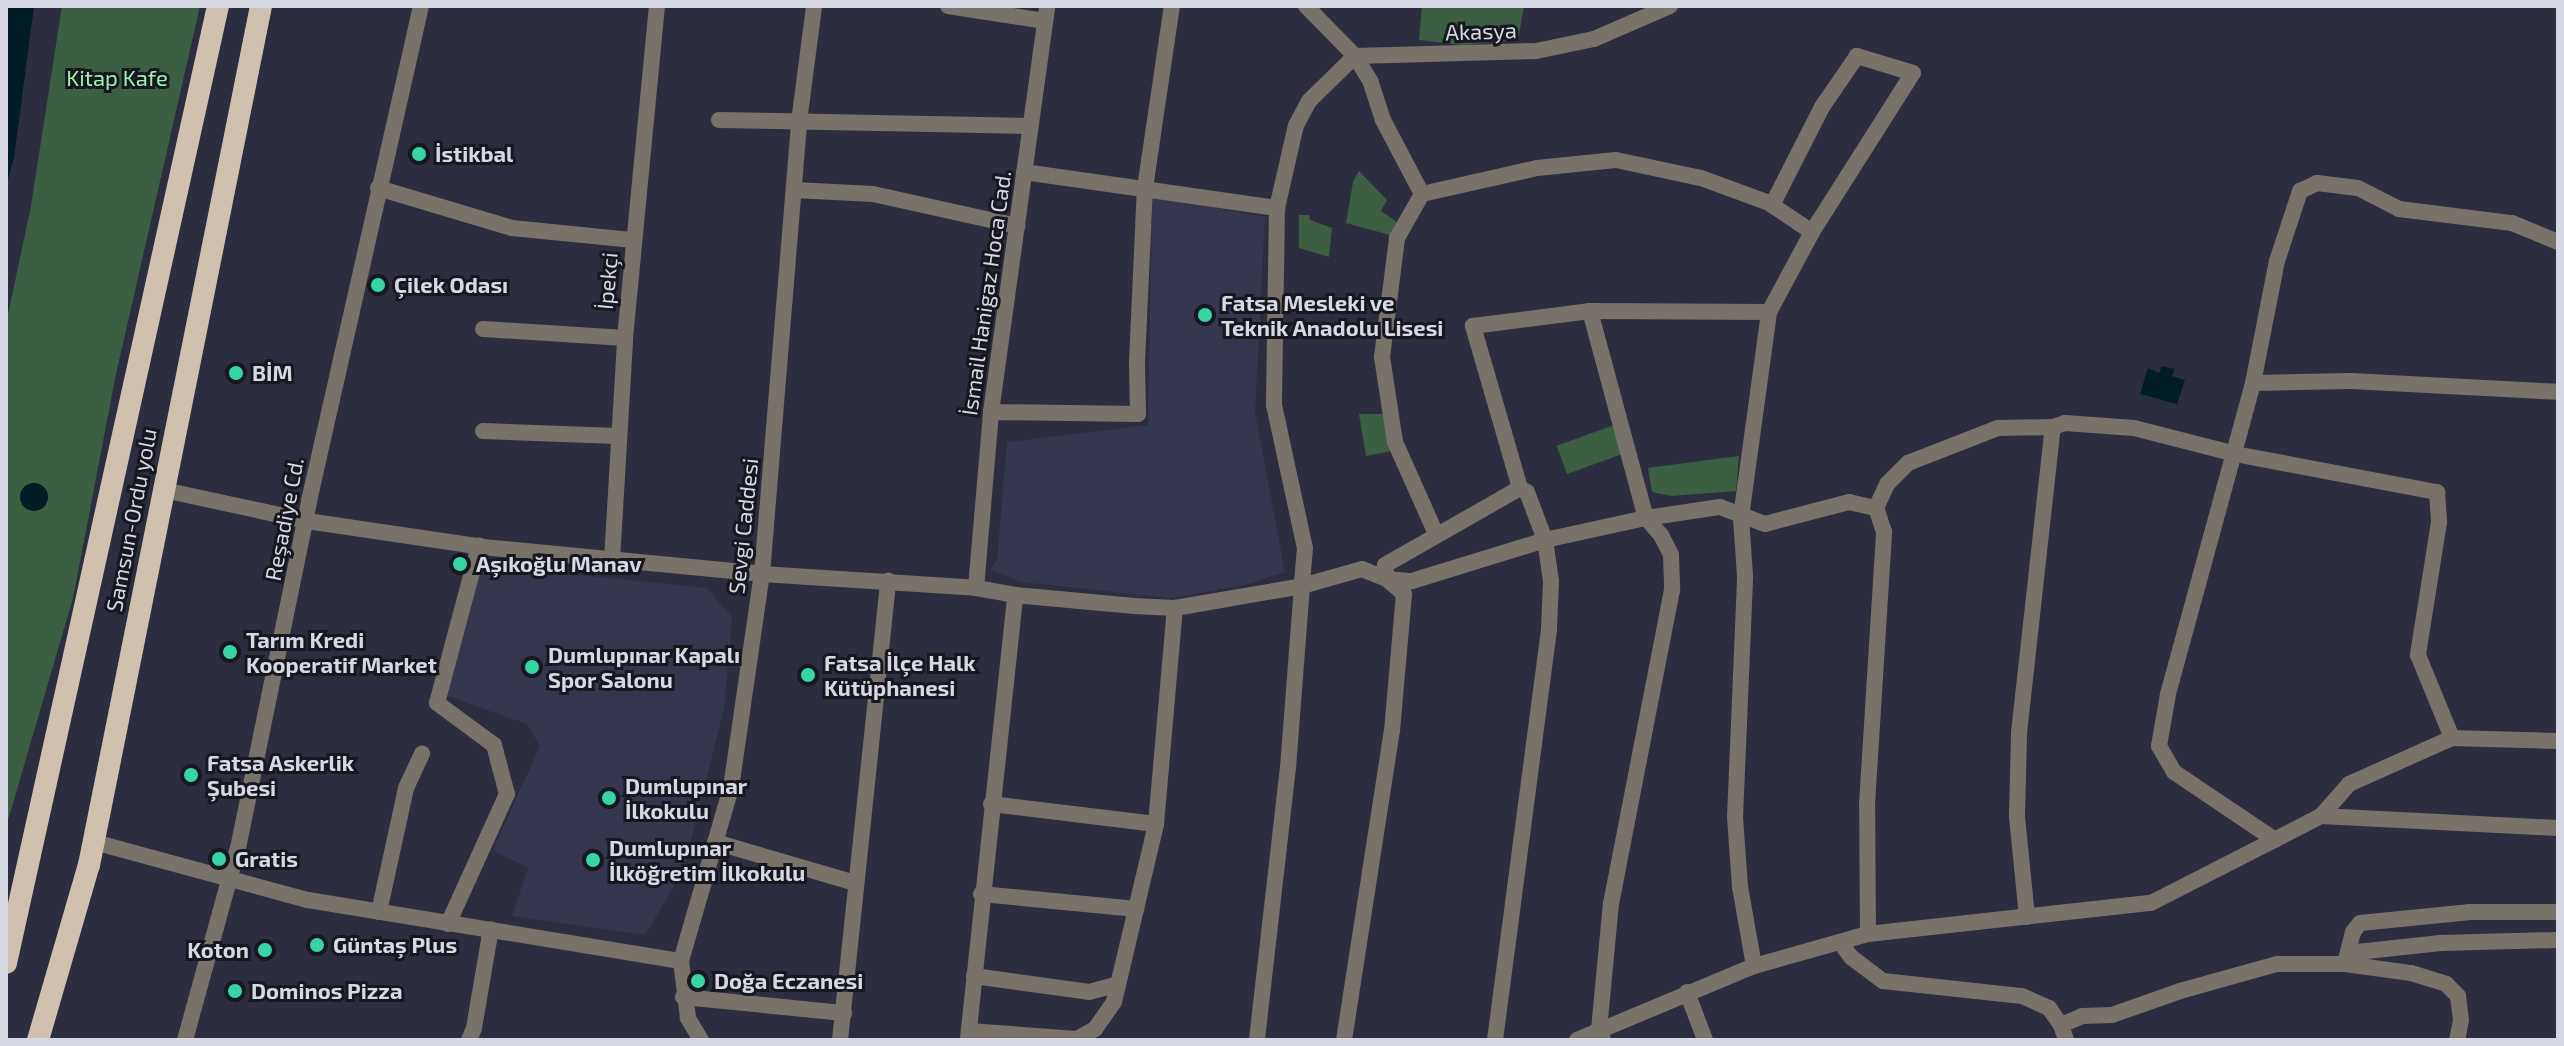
<!DOCTYPE html>
<meta charset="utf-8">
<style>
body{margin:0}
#map{position:relative;width:2564px;height:1046px;overflow:hidden;background:#2c2e3f;font-family:"Exo 2",sans-serif}
div>[style]{position:absolute}
[style*='--x']{left:calc(var(--x)*1px);top:calc(var(--y)*1px);width:calc(var(--w)*1px);rotate:calc(var(--a)*1deg)}
.built>*{inset:0;background:#35374e}
.green>*{inset:0;background:#3c5f43;transform-origin:0 0}
.water>*{inset:0;background:#001c24}
.round{border-radius:50%}
.minor>*{height:16px;margin:-8px;padding:0 8px;transform-origin:8px;border-radius:8px;background:#79726a}
.tertiary>*{height:16px;margin:-8px;padding:0 8px;transform-origin:8px;border-radius:8px;background:#79726a}
.trunk>*{height:22px;margin:-11px;padding:0 11px;transform-origin:11px;border-radius:11px;background:#d0c0b0}
.dots>*{width:22px;height:22px;translate:-50% -50%;box-sizing:border-box;border:4px solid #16171f;border-radius:50%}
span{translate:-50% -50%;white-space:nowrap;text-align:center;line-height:1.15;-webkit-text-stroke:6px #16171f;paint-order:stroke}
.street-label{font-size:22px;color:#d6d8e3}
.park-label{font-size:22px;color:#9df2af}
.poi-label{font-size:22px;color:#d6d8e3;font-weight:700}
.left{translate:0 -50%;text-align:left}
.right{translate:-100% -50%;text-align:right}
.frame{position:absolute;inset:0;border:8px solid #d6d8e3;pointer-events:none}
</style>
<div id="map">
<div class="built">
<i style="clip-path:polygon(1152px 196px,1265px 217px,1255px 412px,1285px 572px,1246px 585px,1170px 598px,1021px 582px,990px 569px,997px 560px,1007px 442px,1148px 425px)"></i>
<i style="clip-path:polygon(481px 565px,707px 588px,732px 617px,724px 709px,684px 869px,645px 935px,512px 916px,528px 868px,493px 850px,540px 746px,527px 724px,447px 696px)"></i>
</div>
<div class="green">
<i style="clip-path:polygon(62px 6px,200px 6px,116px 374px,73px 598px,6px 827px,6px 324px,31px 206px)"></i>
<i style="clip-path:polygon(1422px 6px,1524px 6px,1518px 40px,1462px 45px,1419px 40px)"></i>
<i style="clip-path:polygon(1359px 171px,1387px 200px,1381px 211px,1397px 222px,1390px 235px,1346px 223px,1353px 182px)"></i>
<i style="clip-path:polygon(1299px 215px,1309px 215px,1310px 220px,1332px 228px,1329px 257px,1299px 248px)"></i>
<i style="clip-path:polygon(1359px 414px,1383px 414px,1391px 451px,1366px 456px)"></i>
<i style="left:1614px;top:425px;width:30px;height:61px;rotate:70deg"></i>
<i style="clip-path:polygon(1739px 456px,1736px 491px,1671px 496px,1652px 492px,1648px 468px)"></i>
</div>
<div class="water">
<i style="clip-path:polygon(6px 6px,34px 6px,14px 158px,6px 186px)"></i>
<i style="clip-path:polygon(2162px 366px,2175px 369px,2172px 376px,2185px 380px,2177px 404px,2140px 394px,2148px 368px,2159px 373px)"></i>
<i class="round" style="left:20px;top:483px;width:28px;height:28px"></i>
</div>
<div class="minor">
<i style="--x:948;--y:6;--w:98;--a:8.8"></i>
<i style="--x:1306;--y:6;--w:70;--a:45.6"></i>
<i style="--x:1355;--y:56;--w:181;--a:-1.6"></i>
<i style="--x:1536;--y:51;--w:59;--a:-11.7"></i>
<i style="--x:1594;--y:39;--w:83;--a:-23.5"></i>
<i style="--x:719;--y:120;--w:311;--a:1.1"></i>
<i style="--x:1024;--y:172;--w:256;--a:8.1"></i>
<i style="--x:378;--y:188;--w:140;--a:16.6"></i>
<i style="--x:512;--y:228;--w:122;--a:5.7"></i>
<i style="--x:794;--y:190;--w:79;--a:2.9"></i>
<i style="--x:873;--y:194;--w:148;--a:12.5"></i>
<i style="--x:1422;--y:194;--w:84;--a:-117.8"></i>
<i style="--x:1383;--y:120;--w:40;--a:-108"></i>
<i style="--x:1371;--y:82;--w:31;--a:-122"></i>
<i style="--x:1355;--y:56;--w:64;--a:135.6"></i>
<i style="--x:1309;--y:101;--w:27;--a:118"></i>
<i style="--x:1296;--y:125;--w:85;--a:102.9"></i>
<i style="--x:1277;--y:208;--w:197;--a:90.9"></i>
<i style="--x:1274;--y:405;--w:146;--a:77.8"></i>
<i style="--x:1305;--y:548;--w:38;--a:95"></i>
<i style="--x:1302;--y:586;--w:62;--a:-15.8"></i>
<i style="--x:1362;--y:569;--w:27;--a:22"></i>
<i style="--x:1387;--y:579;--w:25;--a:5"></i>
<i style="--x:1412;--y:581;--w:139;--a:-17.1"></i>
<i style="--x:1545;--y:540;--w:103;--a:-12.3"></i>
<i style="--x:1646;--y:518;--w:75;--a:-8.5"></i>
<i style="--x:1720;--y:507;--w:48;--a:20.7"></i>
<i style="--x:1765;--y:524;--w:87;--a:-14.7"></i>
<i style="--x:1849;--y:502;--w:28;--a:13"></i>
<i style="--x:1590;--y:311;--w:214;--a:74.9"></i>
<i style="--x:1646;--y:518;--w:23;--a:49"></i>
<i style="--x:1661;--y:535;--w:22;--a:63"></i>
<i style="--x:1671;--y:555;--w:35;--a:88"></i>
<i style="--x:1672;--y:590;--w:319;--a:101"></i>
<i style="--x:1611;--y:903;--w:127;--a:95.4"></i>
<i style="--x:1599;--y:1029;--w:12;--a:70"></i>
<i style="--x:483;--y:329;--w:142;--a:3.6"></i>
<i style="--x:2253;--y:383;--w:98;--a:-1.2"></i>
<i style="--x:2351;--y:381;--w:207;--a:3"></i>
<i style="--x:991;--y:412;--w:147;--a:0.8"></i>
<i style="--x:1138;--y:414;--w:52;--a:-91.1"></i>
<i style="--x:1137;--y:362;--w:174;--a:-87.4"></i>
<i style="--x:1145;--y:188;--w:184;--a:-81.6"></i>
<i style="--x:483;--y:431;--w:134;--a:2.1"></i>
<i style="--x:164;--y:490;--w:146;--a:12.2"></i>
<i style="--x:307;--y:521;--w:178;--a:8.4"></i>
<i style="--x:483;--y:547;--w:280;--a:5.5"></i>
<i style="--x:762;--y:574;--w:214;--a:3.7"></i>
<i style="--x:976;--y:588;--w:40;--a:10"></i>
<i style="--x:1015;--y:595;--w:120;--a:5.3"></i>
<i style="--x:1134;--y:606;--w:41;--a:2.8"></i>
<i style="--x:1175;--y:608;--w:129;--a:-9.8"></i>
<i style="--x:1302;--y:586;--w:182;--a:94.4"></i>
<i style="--x:1288;--y:767;--w:275;--a:96.5"></i>
<i style="--x:1436;--y:534;--w:101;--a:-114"></i>
<i style="--x:1395;--y:442;--w:86;--a:-98.7"></i>
<i style="--x:1382;--y:357;--w:120;--a:-82.8"></i>
<i style="--x:1397;--y:238;--w:51;--a:-60.4"></i>
<i style="--x:1422;--y:194;--w:118;--a:-12.7"></i>
<i style="--x:1537;--y:168;--w:79;--a:-5.8"></i>
<i style="--x:1616;--y:160;--w:87;--a:12"></i>
<i style="--x:1701;--y:178;--w:72;--a:20.2"></i>
<i style="--x:1769;--y:203;--w:52;--a:34"></i>
<i style="--x:612;--y:560;--w:222;--a:-86.6"></i>
<i style="--x:625;--y:338;--w:334;--a:-84.5"></i>
<i style="--x:976;--y:588;--w:177;--a:-85.1"></i>
<i style="--x:991;--y:412;--w:410;--a:-82.1"></i>
<i style="--x:991;--y:804;--w:166;--a:6.9"></i>
<i style="--x:2321;--y:816;--w:43;--a:-48.8"></i>
<i style="--x:2349;--y:784;--w:113;--a:-24.1"></i>
<i style="--x:2452;--y:738;--w:106;--a:1.6"></i>
<i style="--x:2275;--y:840;--w:122;--a:-146"></i>
<i style="--x:2174;--y:772;--w:30;--a:-120"></i>
<i style="--x:2159;--y:746;--w:53;--a:-80.2"></i>
<i style="--x:2168;--y:694;--w:322;--a:-74.7"></i>
<i style="--x:2253;--y:383;--w:124;--a:-78.9"></i>
<i style="--x:2277;--y:261;--w:74;--a:-71.8"></i>
<i style="--x:2300;--y:191;--w:19;--a:-25"></i>
<i style="--x:2317;--y:183;--w:41;--a:7"></i>
<i style="--x:2358;--y:188;--w:46;--a:27.1"></i>
<i style="--x:2399;--y:209;--w:114;--a:7.1"></i>
<i style="--x:2512;--y:223;--w:50;--a:22.4"></i>
<i style="--x:94;--y:842;--w:222;--a:15.2"></i>
<i style="--x:308;--y:900;--w:378;--a:9.3"></i>
<i style="--x:715;--y:842;--w:146;--a:16.3"></i>
<i style="--x:981;--y:894;--w:156;--a:5.5"></i>
<i style="--x:379;--y:912;--w:127;--a:-77.7"></i>
<i style="--x:406;--y:788;--w:38;--a:-65"></i>
<i style="--x:2027;--y:917;--w:101;--a:-95.7"></i>
<i style="--x:2017;--y:816;--w:83;--a:-88.6"></i>
<i style="--x:2019;--y:733;--w:308;--a:-83.7"></i>
<i style="--x:448;--y:924;--w:143;--a:-65.6"></i>
<i style="--x:507;--y:794;--w:51;--a:-104.9"></i>
<i style="--x:494;--y:745;--w:71;--a:-143.6"></i>
<i style="--x:437;--y:703;--w:163;--a:-75"></i>
<i style="--x:1868;--y:934;--w:130;--a:-90.4"></i>
<i style="--x:1867;--y:804;--w:273;--a:-86.4"></i>
<i style="--x:1884;--y:532;--w:25;--a:-108"></i>
<i style="--x:1876;--y:508;--w:26;--a:-65"></i>
<i style="--x:1887;--y:484;--w:30;--a:-45"></i>
<i style="--x:1908;--y:463;--w:97;--a:-21.3"></i>
<i style="--x:1998;--y:428;--w:55;--a:-1"></i>
<i style="--x:2053;--y:427;--w:13;--a:-18"></i>
<i style="--x:2065;--y:423;--w:69;--a:4.1"></i>
<i style="--x:2134;--y:428;--w:104;--a:14.4"></i>
<i style="--x:2235;--y:454;--w:206;--a:10.7"></i>
<i style="--x:2437;--y:492;--w:30;--a:86"></i>
<i style="--x:2439;--y:522;--w:135;--a:99"></i>
<i style="--x:2418;--y:655;--w:90;--a:67.7"></i>
<i style="--x:1840;--y:942;--w:19;--a:54"></i>
<i style="--x:1851;--y:957;--w:40;--a:37"></i>
<i style="--x:1883;--y:981;--w:140;--a:6.2"></i>
<i style="--x:2022;--y:996;--w:30;--a:24"></i>
<i style="--x:2049;--y:1008;--w:21;--a:55"></i>
<i style="--x:2348;--y:953;--w:93;--a:-6.2"></i>
<i style="--x:2440;--y:943;--w:118;--a:-1.5"></i>
<i style="--x:2345;--y:964;--w:33;--a:-76"></i>
<i style="--x:2353;--y:932;--w:11;--a:-52"></i>
<i style="--x:2360;--y:923;--w:111;--a:-5.7"></i>
<i style="--x:2470;--y:912;--w:88;--a:0"></i>
<i style="--x:1754;--y:966;--w:80;--a:-100"></i>
<i style="--x:1740;--y:887;--w:69;--a:-94.1"></i>
<i style="--x:1735;--y:818;--w:242;--a:-87.6"></i>
<i style="--x:1745;--y:576;--w:59;--a:-93.9"></i>
<i style="--x:1741;--y:517;--w:207;--a:-82.2"></i>
<i style="--x:1769;--y:312;--w:91;--a:-61.7"></i>
<i style="--x:1812;--y:232;--w:188;--a:-57.6"></i>
<i style="--x:1913;--y:73;--w:59;--a:-163.1"></i>
<i style="--x:1857;--y:56;--w:62;--a:124.5"></i>
<i style="--x:1822;--y:107;--w:110;--a:117"></i>
<i style="--x:974;--y:976;--w:116;--a:7.9"></i>
<i style="--x:1089;--y:992;--w:30;--a:-15"></i>
<i style="--x:1687;--y:992;--w:51;--a:69.4"></i>
<i style="--x:683;--y:997;--w:162;--a:5.7"></i>
<i style="--x:969;--y:1031;--w:108;--a:4.2"></i>
<i style="--x:1077;--y:1039;--w:21;--a:-29"></i>
<i style="--x:1095;--y:1029;--w:33;--a:-55"></i>
<i style="--x:1114;--y:1002;--w:183;--a:-76.7"></i>
<i style="--x:1156;--y:824;--w:217;--a:-85"></i>
<i style="--x:968;--y:1038;--w:445;--a:-83.9"></i>
<i style="--x:185;--y:1040;--w:199;--a:-74.6"></i>
<i style="--x:238;--y:848;--w:354;--a:-78.4"></i>
<i style="--x:309;--y:501;--w:508;--a:-77.25"></i>
<i style="--x:469;--y:1040;--w:13;--a:-67"></i>
<i style="--x:474;--y:1028;--w:100;--a:-80.3"></i>
<i style="--x:701;--y:1040;--w:26;--a:-121"></i>
<i style="--x:688;--y:1018;--w:57;--a:-97"></i>
<i style="--x:681;--y:961;--w:180;--a:-73.9"></i>
<i style="--x:731;--y:788;--w:216;--a:-81.8"></i>
<i style="--x:762;--y:574;--w:454;--a:-85.3"></i>
<i style="--x:799;--y:122;--w:117;--a:-82.6"></i>
<i style="--x:840;--y:1040;--w:462;--a:-84"></i>
<i style="--x:1344;--y:1040;--w:313;--a:-81.2"></i>
<i style="--x:1392;--y:731;--w:138;--a:-85"></i>
<i style="--x:1404;--y:594;--w:23;--a:-139"></i>
<i style="--x:1387;--y:579;--w:14;--a:-98"></i>
<i style="--x:1385;--y:565;--w:155;--a:-29.7"></i>
<i style="--x:1495;--y:1040;--w:414;--a:-82.5"></i>
<i style="--x:1549;--y:630;--w:49;--a:-87.7"></i>
<i style="--x:1551;--y:581;--w:41;--a:-98.3"></i>
<i style="--x:1545;--y:540;--w:51;--a:-110.6"></i>
<i style="--x:1527;--y:492;--w:8;--a:-150"></i>
<i style="--x:1520;--y:488;--w:169;--a:-106.2"></i>
<i style="--x:1473;--y:326;--w:118;--a:-7.3"></i>
<i style="--x:1590;--y:311;--w:179;--a:0.3"></i>
<i style="--x:2066;--y:1040;--w:16;--a:-108"></i>
<i style="--x:2061;--y:1025;--w:23;--a:-23"></i>
<i style="--x:2082;--y:1016;--w:30;--a:-2"></i>
<i style="--x:2112;--y:1015;--w:72;--a:-19.4"></i>
<i style="--x:2180;--y:991;--w:101;--a:-15.6"></i>
<i style="--x:2277;--y:964;--w:68;--a:0"></i>
<i style="--x:2345;--y:964;--w:67;--a:7.8"></i>
<i style="--x:2411;--y:973;--w:37;--a:17"></i>
<i style="--x:2446;--y:984;--w:17;--a:45"></i>
<i style="--x:2458;--y:996;--w:24;--a:83"></i>
<i style="--x:2461;--y:1020;--w:20;--a:101"></i>
</div>
<div class="tertiary">
<i style="--x:1577;--y:1040;--w:192;--a:-22.7"></i>
<i style="--x:1754;--y:966;--w:118;--a:-15.7"></i>
<i style="--x:1868;--y:934;--w:285;--a:-6.3"></i>
<i style="--x:2151;--y:903;--w:191;--a:-27.1"></i>
<i style="--x:2321;--y:816;--w:237;--a:2.9"></i>
</div>
<div class="trunk">
<i style="--x:6;--y:963;--w:980;--a:-77.51"></i>
<i style="--x:38;--y:1040;--w:182;--a:-73.8"></i>
<i style="--x:89;--y:865;--w:876;--a:-78.68"></i>
</div>
<div class="dots">
<i style="left:419px;top:154px;background:#37d4a6"></i>
<i style="left:378px;top:285px;background:#37d4a6"></i>
<i style="left:1205px;top:315px;background:#37d4a6"></i>
<i style="left:236px;top:373px;background:#37d4a6"></i>
<i style="left:460px;top:564px;background:#37d4a6"></i>
<i style="left:230px;top:652px;background:#37d4a6"></i>
<i style="left:532px;top:667px;background:#37d4a6"></i>
<i style="left:808px;top:675px;background:#37d4a6"></i>
<i style="left:191px;top:775px;background:#37d4a6"></i>
<i style="left:609px;top:798px;background:#37d4a6"></i>
<i style="left:219px;top:859px;background:#37d4a6"></i>
<i style="left:593px;top:860px;background:#37d4a6"></i>
<i style="left:317px;top:945px;background:#37d4a6"></i>
<i style="left:265px;top:950px;background:#37d4a6"></i>
<i style="left:698px;top:981px;background:#37d4a6"></i>
<i style="left:235px;top:991px;background:#37d4a6"></i>
</div>
<div class="street-label">
<span style="left:1481px;top:31px;rotate:-2deg">Akasya</span>
<span style="left:607px;top:281px;rotate:-85deg">İpekçi</span>
<span style="left:986px;top:293px;rotate:-82deg">İsmail Hanigaz Hoca Cad.</span>
<span style="left:284px;top:519px;rotate:-79deg">Reşadiye Cd.</span>
<span style="left:131px;top:520px;rotate:-79deg">Samsun-Ordu yolu</span>
<span style="left:743px;top:526px;rotate:-84deg">Sevgi Caddesi</span>
</div>
<div class="park-label">
<span style="left:117px;top:78px">Kitap Kafe</span>
</div>
<div class="poi-label">
<span class="left" style="left:435px;top:154px">İstikbal</span>
<span class="left" style="left:394px;top:285px">Çilek Odası</span>
<span class="left" style="left:1221px;top:315px">Fatsa Mesleki ve<br>Teknik Anadolu Lisesi</span>
<span class="left" style="left:252px;top:373px">BİM</span>
<span class="left" style="left:476px;top:564px">Aşıkoğlu Manav</span>
<span class="left" style="left:246px;top:652px">Tarım Kredi<br>Kooperatif Market</span>
<span class="left" style="left:548px;top:667px">Dumlupınar Kapalı<br>Spor Salonu</span>
<span class="left" style="left:824px;top:675px">Fatsa İlçe Halk<br>Kütüphanesi</span>
<span class="left" style="left:207px;top:775px">Fatsa Askerlik<br>Şubesi</span>
<span class="left" style="left:625px;top:798px">Dumlupınar<br>İlkokulu</span>
<span class="left" style="left:609px;top:860px">Dumlupınar<br>İlköğretim İlkokulu</span>
<span class="left" style="left:235px;top:859px">Gratis</span>
<span class="left" style="left:333px;top:945px">Güntaş Plus</span>
<span class="right" style="left:249px;top:950px">Koton</span>
<span class="left" style="left:714px;top:981px">Doğa Eczanesi</span>
<span class="left" style="left:251px;top:991px">Dominos Pizza</span>
</div>
<div class="frame"></div>
</div>
